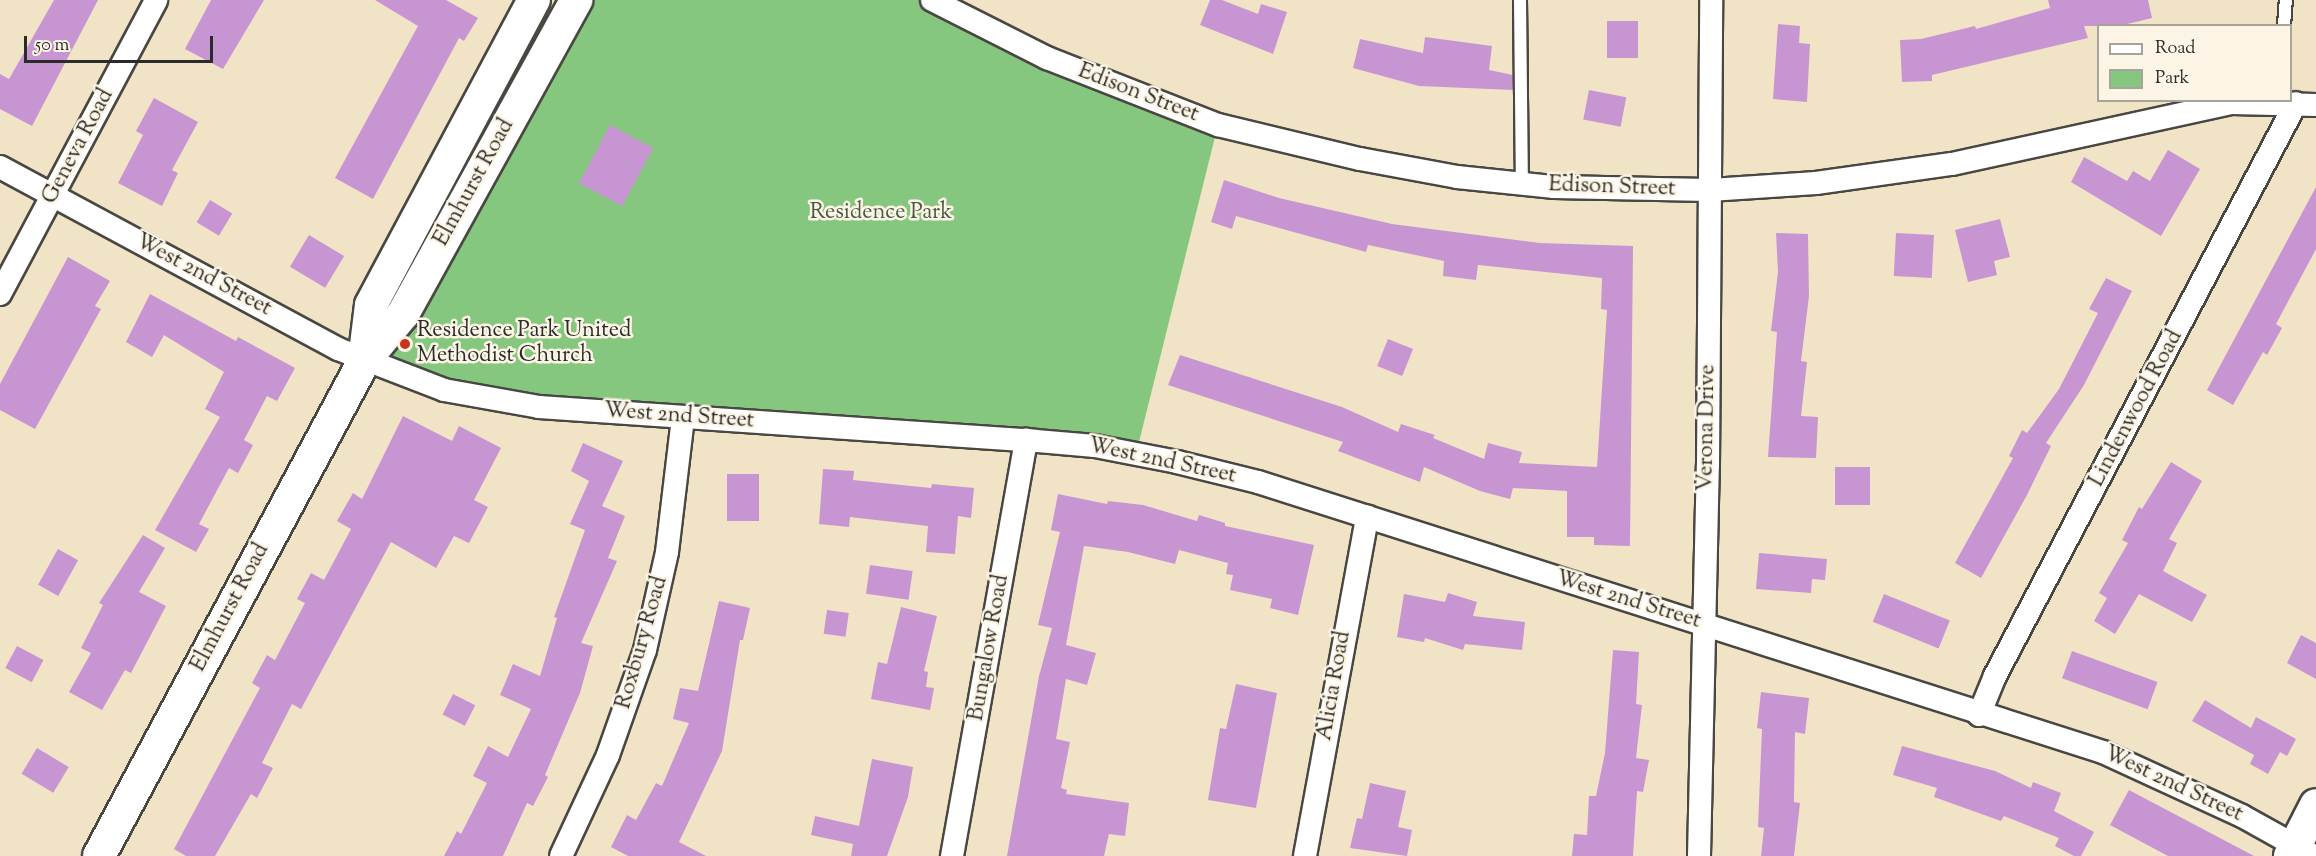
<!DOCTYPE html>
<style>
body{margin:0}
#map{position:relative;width:2316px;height:856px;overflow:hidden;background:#f1e4c6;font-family:"Sorts Mill Goudy",serif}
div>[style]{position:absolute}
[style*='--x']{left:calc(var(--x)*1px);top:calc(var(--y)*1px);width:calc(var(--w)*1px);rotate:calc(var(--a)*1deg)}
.green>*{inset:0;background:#86c77f}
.building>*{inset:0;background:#c895d3;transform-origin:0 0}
.roads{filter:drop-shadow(2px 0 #494742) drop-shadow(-2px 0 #494742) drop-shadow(0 2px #494742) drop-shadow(0 -2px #494742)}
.lane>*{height:12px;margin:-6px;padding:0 6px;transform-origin:6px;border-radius:6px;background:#fff}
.street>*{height:22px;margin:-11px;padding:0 11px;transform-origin:11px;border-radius:11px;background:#fff}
.secondary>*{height:32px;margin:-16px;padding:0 16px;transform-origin:16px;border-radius:16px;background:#fff}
.dots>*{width:16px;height:16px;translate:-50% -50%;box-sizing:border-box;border:3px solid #fcf5e5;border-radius:50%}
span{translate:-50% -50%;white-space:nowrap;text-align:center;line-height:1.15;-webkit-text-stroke:5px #fcf5e5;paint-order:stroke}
.street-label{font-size:22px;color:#2b2b2b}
.park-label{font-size:22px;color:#465a44}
.poi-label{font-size:22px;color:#2b2b2b}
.left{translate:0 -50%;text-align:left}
.legend{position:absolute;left:2097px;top:24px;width:195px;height:78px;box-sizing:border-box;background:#fcf5e5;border:2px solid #a8a49b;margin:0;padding:8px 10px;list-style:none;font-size:18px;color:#2b2b2b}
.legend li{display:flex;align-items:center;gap:12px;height:30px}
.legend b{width:30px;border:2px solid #a8a49b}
.scale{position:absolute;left:24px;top:36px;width:189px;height:27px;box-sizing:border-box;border:3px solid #2b2b2b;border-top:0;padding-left:8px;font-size:18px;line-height:21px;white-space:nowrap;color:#2b2b2b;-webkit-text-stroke:4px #fcf5e5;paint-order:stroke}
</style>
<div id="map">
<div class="green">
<i style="clip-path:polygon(576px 0,932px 0,1218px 125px,1136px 454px,539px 407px,364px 361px)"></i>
</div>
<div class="building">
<i style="clip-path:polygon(54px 0,98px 0,32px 126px,0 109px,0 74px,9px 79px)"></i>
<i style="clip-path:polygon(211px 0,264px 0,223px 69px,185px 49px)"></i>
<i style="clip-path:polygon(375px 0,446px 0,478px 18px,464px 41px,459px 38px,373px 199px,335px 178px,418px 26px)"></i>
<i style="clip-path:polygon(1210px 0,1222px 0,1258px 14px,1261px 4px,1287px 12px,1273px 54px,1200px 25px)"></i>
<i style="clip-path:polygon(2048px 0,2148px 0,2152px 18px,2119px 26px,2084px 26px,2088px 38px,1932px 75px,1932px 81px,1902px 82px,1900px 40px,1921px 39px,1975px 26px,1976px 29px,2050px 8px)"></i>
<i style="left:1607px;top:21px;width:31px;height:37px"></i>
<i style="clip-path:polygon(1778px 24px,1800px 26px,1799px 43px,1810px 44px,1807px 102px,1773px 99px)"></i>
<i style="clip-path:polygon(1425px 37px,1492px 46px,1489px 70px,1513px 75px,1513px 90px,1419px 86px,1353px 68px,1360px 39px,1423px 53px)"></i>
<i style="left:1589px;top:90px;width:38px;height:30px;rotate:11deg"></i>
<i style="clip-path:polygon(154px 98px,198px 122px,172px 170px,178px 173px,162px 206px,118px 183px,143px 135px,136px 131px)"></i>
<i style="left:610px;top:125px;width:49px;height:66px;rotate:28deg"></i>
<i style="clip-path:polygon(2168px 150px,2200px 169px,2161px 236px,2071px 182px,2084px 157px,2127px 181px,2133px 171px,2150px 181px)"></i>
<i style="clip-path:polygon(1224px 180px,1279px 198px,1392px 224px,1540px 243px,1633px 246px,1630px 546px,1594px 545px,1594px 537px,1567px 537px,1567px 491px,1513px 488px,1510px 499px,1480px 491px,1424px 467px,1420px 482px,1338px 451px,1343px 442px,1168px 385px,1180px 355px,1342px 407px,1398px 432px,1401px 424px,1435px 435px,1433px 438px,1484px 459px,1488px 443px,1522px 452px,1519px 463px,1597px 467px,1607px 310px,1601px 309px,1602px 278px,1478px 265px,1476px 280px,1443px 276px,1444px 261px,1368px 245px,1366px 252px,1236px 216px,1232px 229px,1211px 222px)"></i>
<i style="clip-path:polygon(2316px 187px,2316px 249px,2276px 324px,2282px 328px,2267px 355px,2263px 352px,2233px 405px,2207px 390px)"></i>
<i style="left:210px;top:200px;width:26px;height:26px;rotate:31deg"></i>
<i style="clip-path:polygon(2000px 219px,2010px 257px,1994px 261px,1997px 275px,1968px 282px,1955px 230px)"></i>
<i style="clip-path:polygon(1776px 233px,1808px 234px,1809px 296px,1801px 361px,1807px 362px,1801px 416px,1818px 417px,1816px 458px,1768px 457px,1777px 332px,1771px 331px,1778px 272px)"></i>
<i style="left:1896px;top:233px;width:38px;height:43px;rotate:3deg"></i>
<i style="left:309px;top:235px;width:41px;height:37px;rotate:31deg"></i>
<i style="clip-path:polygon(68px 257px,110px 281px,95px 306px,101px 309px,35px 429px,0 410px,0 384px)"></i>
<i style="clip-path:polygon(2106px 278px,2132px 291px,2084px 385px,2046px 443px,2051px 446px,2027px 495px,1981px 578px,1955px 563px,2013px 458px,2009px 456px,2022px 430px,2027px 433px,2059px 389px,2098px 313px,2089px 309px)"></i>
<i style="clip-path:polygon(150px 294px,236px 341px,238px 337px,295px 368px,277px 401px,267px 396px,244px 440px,253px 445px,238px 473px,229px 468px,199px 524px,209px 529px,196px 552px,155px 530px,220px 417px,205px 409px,224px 372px,164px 335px,152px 357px,126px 342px)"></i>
<i style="left:1388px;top:339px;width:27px;height:29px;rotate:22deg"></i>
<i style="clip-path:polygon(403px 416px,452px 441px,459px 426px,501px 448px,474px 500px,488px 507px,469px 543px,454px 536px,436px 568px,391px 542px,301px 709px,292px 704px,262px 763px,273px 768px,257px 798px,251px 794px,215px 856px,186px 856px,174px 849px,260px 688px,252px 683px,267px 655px,275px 660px,305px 603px,297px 599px,311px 573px,324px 580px,351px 529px,337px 521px,353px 493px,362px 499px)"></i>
<i style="clip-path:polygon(583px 443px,623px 461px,602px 506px,625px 516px,608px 558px,617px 561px,581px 643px,593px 646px,580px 693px,545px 775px,548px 777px,533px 806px,527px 803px,503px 856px,444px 856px,457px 831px,461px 834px,487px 783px,473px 776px,488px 746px,508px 757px,531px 709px,500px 695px,513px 664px,540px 676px,557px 618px,554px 617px,585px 530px,570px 524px,589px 481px,571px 471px)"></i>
<i style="clip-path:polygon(2171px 462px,2202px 481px,2169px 539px,2177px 543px,2163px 571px,2207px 595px,2192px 622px,2139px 594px,2115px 634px,2094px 621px,2107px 598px,2099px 593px,2128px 543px,2122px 540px,2139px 507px,2142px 509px)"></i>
<i style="left:1835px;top:467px;width:35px;height:38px"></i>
<i style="clip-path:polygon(823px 469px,854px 471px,853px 480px,931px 488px,932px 484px,974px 488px,971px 518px,958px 516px,955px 554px,926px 552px,928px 526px,850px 517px,849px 527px,819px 524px)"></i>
<i style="left:727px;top:474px;width:32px;height:47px"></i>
<i style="clip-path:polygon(1058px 494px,1107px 504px,1108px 501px,1143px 505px,1197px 521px,1199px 515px,1225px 523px,1225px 526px,1314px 545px,1298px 615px,1270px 608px,1272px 599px,1230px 590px,1233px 575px,1226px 574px,1228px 563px,1179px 550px,1175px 564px,1128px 552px,1084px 546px,1066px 645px,1096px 653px,1087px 685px,1066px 679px,1056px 739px,1070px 742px,1061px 788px,1067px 790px,1066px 794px,1129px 803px,1125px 836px,1109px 834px,1104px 856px,1007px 856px,1039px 676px,1052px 628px,1038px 625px,1060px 532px,1051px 530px)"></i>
<i style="clip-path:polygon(143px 535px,165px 548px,139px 592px,166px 606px,131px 673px,125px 670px,102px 710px,69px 692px,91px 653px,81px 648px,103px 605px,99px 603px)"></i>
<i style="left:58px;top:549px;width:23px;height:41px;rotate:29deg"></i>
<i style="clip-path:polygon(1759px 553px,1827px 559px,1825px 580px,1812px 579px,1811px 593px,1756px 589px)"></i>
<i style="left:870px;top:565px;width:43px;height:29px;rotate:8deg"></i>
<i style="clip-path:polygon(1448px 593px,1477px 602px,1473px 616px,1525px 622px,1522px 650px,1465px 644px,1463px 650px,1425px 638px,1424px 642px,1397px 637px,1404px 594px,1445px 602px)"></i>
<i style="left:1884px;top:594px;width:71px;height:30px;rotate:22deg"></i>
<i style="clip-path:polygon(719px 601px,750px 608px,743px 640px,740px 640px,722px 751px,679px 842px,706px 856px,628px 856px,611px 847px,627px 815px,636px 820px,656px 783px,662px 786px,689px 723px,673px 719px,680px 688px,698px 691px)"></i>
<i style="clip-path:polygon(901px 607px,937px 616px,924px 671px,928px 672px,926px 687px,934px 688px,930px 710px,871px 699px,878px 662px,887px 664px)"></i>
<i style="left:827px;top:610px;width:22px;height:24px;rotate:8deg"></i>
<i style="clip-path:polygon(2301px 635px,2316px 643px,2316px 679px,2287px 663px)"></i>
<i style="left:17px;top:646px;width:30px;height:25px;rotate:28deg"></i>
<i style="clip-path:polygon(1613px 650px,1639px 652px,1636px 704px,1642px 705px,1636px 758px,1649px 760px,1643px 792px,1637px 791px,1633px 856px,1572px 856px,1574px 834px,1587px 835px,1589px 796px,1596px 796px,1605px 753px)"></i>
<i style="left:2072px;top:651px;width:91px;height:29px;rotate:20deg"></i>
<i style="clip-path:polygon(1236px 684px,1277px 693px,1256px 808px,1208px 800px,1220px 728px,1226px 729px)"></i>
<i style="clip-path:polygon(1761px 692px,1809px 698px,1805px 734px,1795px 732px,1794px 802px,1800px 803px,1794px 856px,1761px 856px,1764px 828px,1758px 827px,1762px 729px,1757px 728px)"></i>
<i style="left:453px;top:694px;width:25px;height:23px;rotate:27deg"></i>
<i style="clip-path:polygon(2205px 700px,2251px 728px,2256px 717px,2296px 739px,2287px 756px,2280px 752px,2268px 774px,2250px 764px,2254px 755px,2192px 721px)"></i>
<i style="clip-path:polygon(1902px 746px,1995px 771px,2031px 788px,2033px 782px,2061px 793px,2054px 811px,2094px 832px,2081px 856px,2074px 856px,2055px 846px,2059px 838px,2004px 816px,2001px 821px,1934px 797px,1937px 788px,1893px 775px)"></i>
<i style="left:37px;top:748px;width:37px;height:30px;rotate:31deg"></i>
<i style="clip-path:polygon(872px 759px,913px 767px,908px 797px,887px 856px,851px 856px,853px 844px,811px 835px,815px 816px,859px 826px)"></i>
<i style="clip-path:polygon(1370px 783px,1406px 791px,1398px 827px,1412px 830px,1407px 856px,1350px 848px,1357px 818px,1362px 819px)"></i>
<i style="clip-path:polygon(2129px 790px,2254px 856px,2168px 856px,2110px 825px)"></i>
</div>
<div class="roads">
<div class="lane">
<i style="--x:1520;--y:0;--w:184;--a:89.4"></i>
<i style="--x:2284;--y:26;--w:26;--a:-86"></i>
</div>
<div class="street">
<i style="--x:932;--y:0;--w:129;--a:26.8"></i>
<i style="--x:1047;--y:58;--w:184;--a:21.4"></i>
<i style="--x:1218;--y:125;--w:146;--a:13.5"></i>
<i style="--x:1360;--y:159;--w:99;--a:10.5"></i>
<i style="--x:1457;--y:177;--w:98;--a:5.9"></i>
<i style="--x:1554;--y:187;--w:155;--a:1.1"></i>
<i style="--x:1709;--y:190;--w:107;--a:-3.7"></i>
<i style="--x:1816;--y:183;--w:137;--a:-8"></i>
<i style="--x:1952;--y:164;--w:287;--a:-12.3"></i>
<i style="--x:2232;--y:103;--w:84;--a:1.4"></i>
<i style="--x:0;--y:167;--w:384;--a:28.3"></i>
<i style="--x:338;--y:349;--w:114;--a:21.1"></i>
<i style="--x:444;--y:390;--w:97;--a:10.1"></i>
<i style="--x:539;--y:407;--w:488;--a:3.9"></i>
<i style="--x:1026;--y:440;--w:69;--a:5"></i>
<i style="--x:1095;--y:446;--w:84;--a:11"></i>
<i style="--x:1177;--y:462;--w:83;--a:13.9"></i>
<i style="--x:1258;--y:482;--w:887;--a:17.72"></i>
<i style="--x:2103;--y:752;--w:153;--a:24.7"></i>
<i style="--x:2242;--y:816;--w:82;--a:29.1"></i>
<i style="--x:0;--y:294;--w:333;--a:-62"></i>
<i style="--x:1979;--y:715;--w:42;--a:-67.7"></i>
<i style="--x:1995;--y:676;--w:647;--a:-62.29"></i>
<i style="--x:561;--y:856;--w:111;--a:-65"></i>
<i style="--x:608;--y:755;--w:111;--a:-70.6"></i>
<i style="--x:645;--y:650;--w:100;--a:-77.3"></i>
<i style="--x:667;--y:552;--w:135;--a:-83.2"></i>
<i style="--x:952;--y:856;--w:423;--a:-79.9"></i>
<i style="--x:1305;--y:856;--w:345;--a:-79.6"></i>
<i style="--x:1699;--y:856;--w:391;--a:-88.7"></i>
<i style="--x:1708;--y:465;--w:465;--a:-89.6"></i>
</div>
<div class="secondary">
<i style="--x:364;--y:361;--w:56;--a:-82.9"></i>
<i style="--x:371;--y:305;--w:346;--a:-61.9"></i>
<i style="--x:99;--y:856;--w:561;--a:-61.84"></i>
<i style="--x:364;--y:361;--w:61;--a:-50.3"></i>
<i style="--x:403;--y:314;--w:359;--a:-61.1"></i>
<i style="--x:2290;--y:856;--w:57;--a:-63"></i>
</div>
</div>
<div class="dots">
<i style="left:405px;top:344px;background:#c8321e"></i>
</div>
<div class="street-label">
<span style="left:1138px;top:94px;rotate:21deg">Edison Street</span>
<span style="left:79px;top:147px;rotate:-62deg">Geneva Road</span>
<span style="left:475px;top:183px;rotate:-61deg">Elmhurst Road</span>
<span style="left:1612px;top:188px;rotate:2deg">Edison Street</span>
<span style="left:203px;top:276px;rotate:28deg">West 2nd Street</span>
<span style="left:2137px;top:409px;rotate:-62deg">Lindenwood Road</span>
<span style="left:679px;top:417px;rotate:4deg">West 2nd Street</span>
<span style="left:1708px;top:428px;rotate:-89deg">Verona Drive</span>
<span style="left:1162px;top:462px;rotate:12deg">West 2nd Street</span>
<span style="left:1628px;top:601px;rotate:17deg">West 2nd Street</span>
<span style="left:231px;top:608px;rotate:-62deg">Elmhurst Road</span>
<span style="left:643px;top:643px;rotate:-74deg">Roxbury Road</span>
<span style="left:990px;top:648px;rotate:-80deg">Bungalow Road</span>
<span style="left:1335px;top:686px;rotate:-80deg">Alicia Road</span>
<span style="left:2173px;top:785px;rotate:25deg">West 2nd Street</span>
</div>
<div class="park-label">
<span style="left:881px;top:214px">Residence Park</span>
</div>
<div class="poi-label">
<span class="left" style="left:417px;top:344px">Residence Park United<br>Methodist Church</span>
</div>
<ul class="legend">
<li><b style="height:8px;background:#fff"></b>Road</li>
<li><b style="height:16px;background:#86c77f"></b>Park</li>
</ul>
<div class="scale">50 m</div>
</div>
